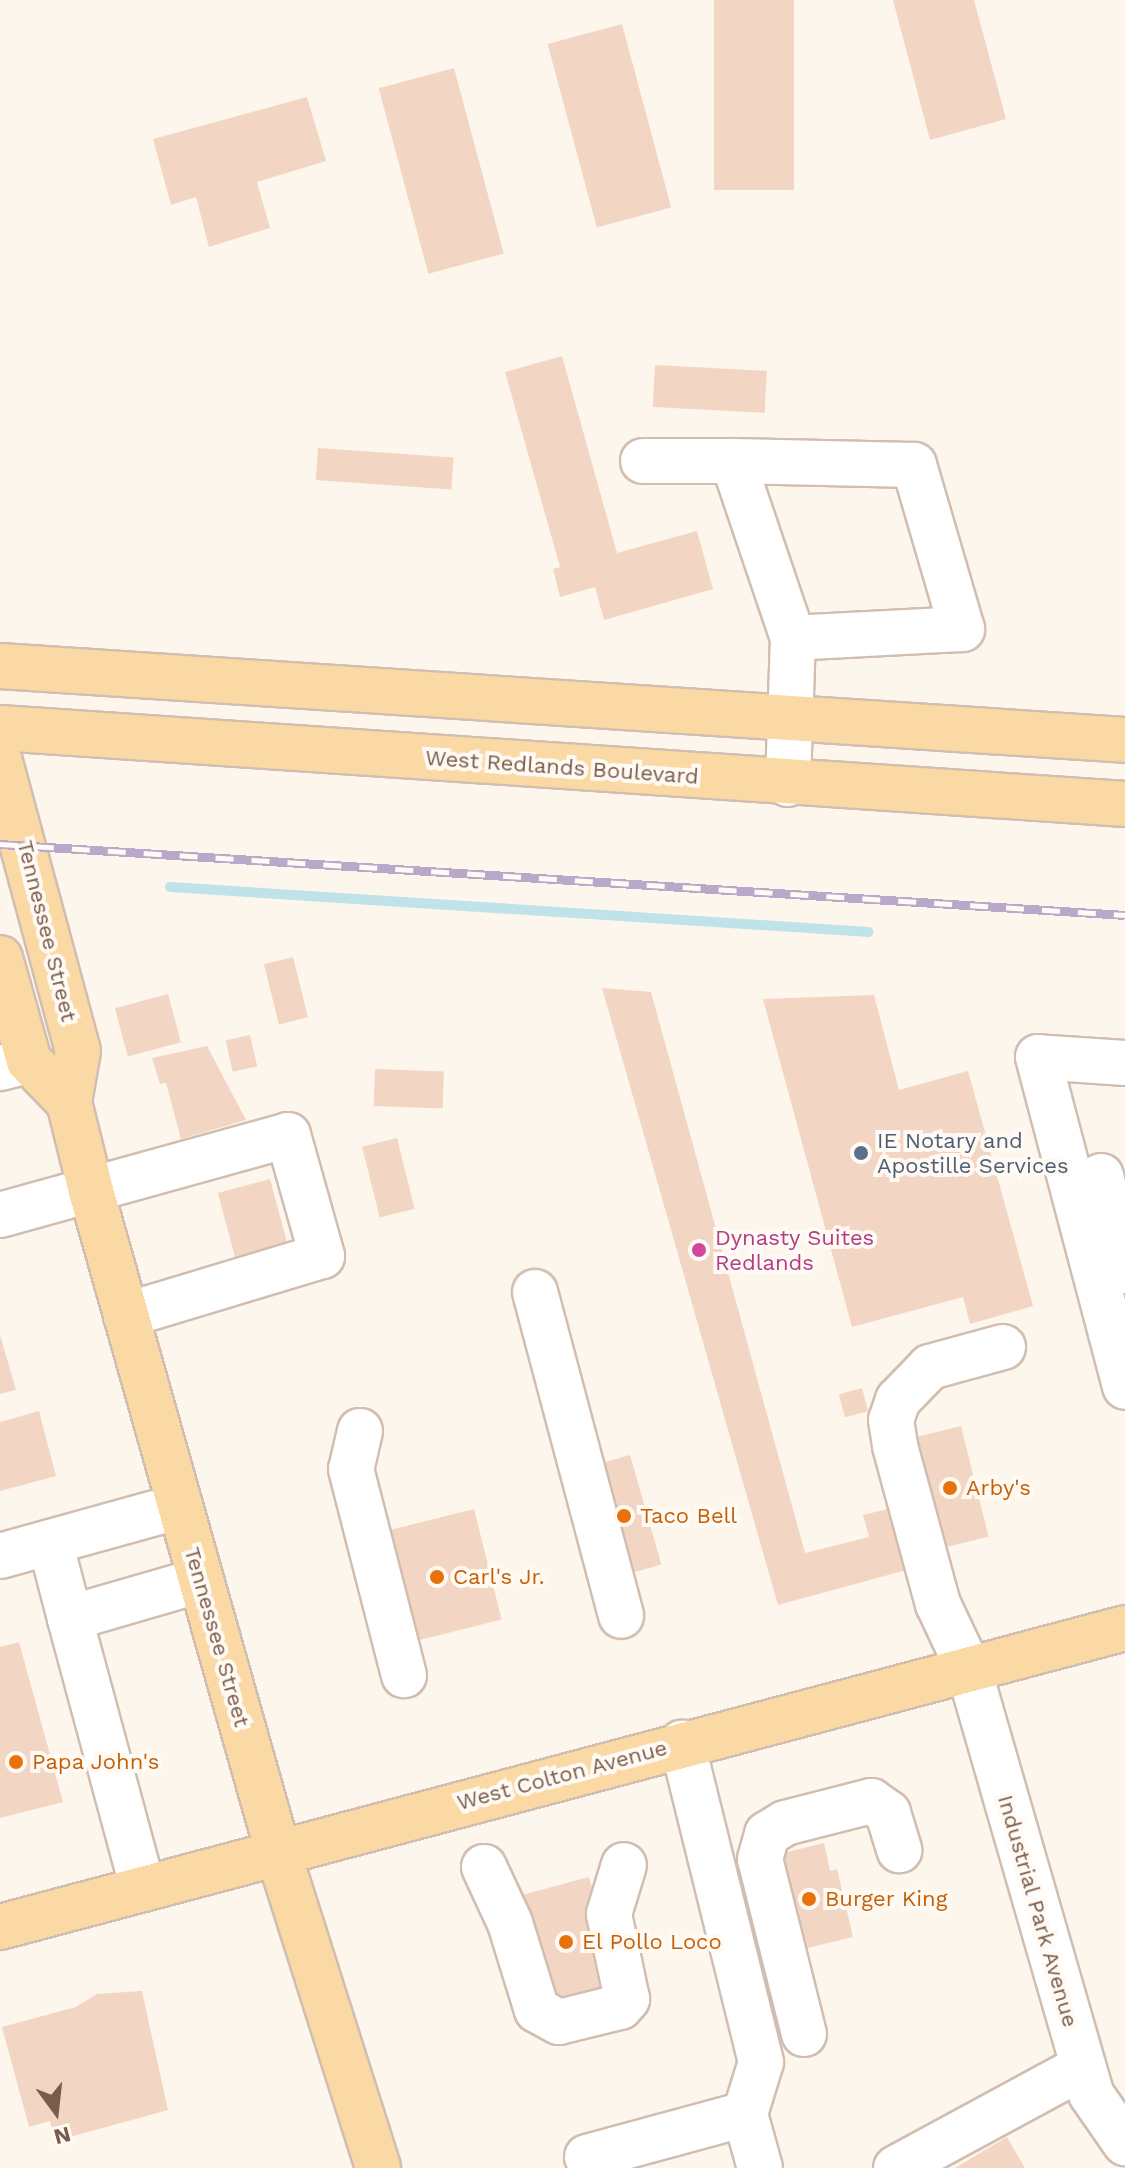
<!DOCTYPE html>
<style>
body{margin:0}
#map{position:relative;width:1125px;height:2168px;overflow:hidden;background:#fdf6ec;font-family:"Work Sans",sans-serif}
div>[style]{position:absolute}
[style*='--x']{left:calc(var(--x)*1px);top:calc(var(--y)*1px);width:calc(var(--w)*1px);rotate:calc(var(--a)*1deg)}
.stream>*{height:10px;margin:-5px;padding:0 5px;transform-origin:5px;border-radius:5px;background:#bfe3e8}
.building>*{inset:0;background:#f3d5c3;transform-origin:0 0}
.roads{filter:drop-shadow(2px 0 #d1beb0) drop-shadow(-2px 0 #d1beb0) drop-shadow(0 2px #d1beb0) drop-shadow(0 -2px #d1beb0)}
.minor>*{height:44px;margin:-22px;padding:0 22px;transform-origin:22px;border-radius:22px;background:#fff}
.major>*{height:44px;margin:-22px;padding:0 22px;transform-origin:22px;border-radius:22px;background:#fbd9a5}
.rail>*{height:9px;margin-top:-4.5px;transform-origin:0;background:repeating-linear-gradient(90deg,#fffaf3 0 18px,#b9a8c9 0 36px);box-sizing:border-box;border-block:2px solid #b9a8c9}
.dots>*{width:22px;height:22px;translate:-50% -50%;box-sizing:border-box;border:4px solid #fffaf3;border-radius:50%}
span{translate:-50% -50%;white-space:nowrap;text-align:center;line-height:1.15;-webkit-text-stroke:8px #fffaf3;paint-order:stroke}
.street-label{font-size:22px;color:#7a5c4d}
.service-label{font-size:22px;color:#4e5e75}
.left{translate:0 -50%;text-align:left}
.hotel-label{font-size:22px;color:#b23c85}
.food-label{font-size:22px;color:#c56008}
.north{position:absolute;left:16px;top:2072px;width:80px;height:80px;-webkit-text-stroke:6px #fffaf3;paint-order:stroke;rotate:165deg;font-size:22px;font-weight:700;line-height:32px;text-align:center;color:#7a5c4d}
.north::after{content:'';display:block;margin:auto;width:28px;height:36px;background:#7a5c4d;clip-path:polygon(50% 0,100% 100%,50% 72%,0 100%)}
</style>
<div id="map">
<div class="stream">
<i style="--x:170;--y:887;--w:700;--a:3.68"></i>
</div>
<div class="building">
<i style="left:714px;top:0;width:80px;height:190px"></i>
<i style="clip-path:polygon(893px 0,974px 0,1006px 119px,930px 140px)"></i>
<i style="left:622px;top:24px;width:190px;height:77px;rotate:75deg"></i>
<i style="left:454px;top:68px;width:192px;height:78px;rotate:75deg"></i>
<i style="clip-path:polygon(307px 97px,326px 161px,257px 182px,270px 228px,209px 247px,196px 197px,171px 205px,153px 139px)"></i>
<i style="clip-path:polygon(562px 356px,617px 553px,697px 531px,713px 589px,604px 620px,595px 587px,560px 597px,553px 569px,560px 567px,505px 372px)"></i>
<i style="left:655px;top:365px;width:112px;height:42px;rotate:3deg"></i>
<i style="left:318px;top:448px;width:136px;height:32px;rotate:4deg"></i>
<i style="left:293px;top:957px;width:62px;height:30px;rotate:76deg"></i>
<i style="clip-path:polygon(602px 988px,651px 992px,805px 1553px,869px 1537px,863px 1515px,896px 1507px,914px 1568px,778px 1605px)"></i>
<i style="left:168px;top:994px;width:50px;height:55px;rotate:75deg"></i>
<i style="clip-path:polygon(874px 995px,899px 1090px,968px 1071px,1033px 1306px,970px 1324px,963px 1297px,852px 1327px,763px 999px)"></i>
<i style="left:250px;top:1035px;width:32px;height:25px;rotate:77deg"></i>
<i style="clip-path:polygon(207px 1046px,246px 1120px,181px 1139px,166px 1083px,160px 1084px,152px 1058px)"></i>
<i style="left:375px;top:1069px;width:69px;height:37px;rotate:2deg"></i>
<i style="left:397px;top:1138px;width:73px;height:36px;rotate:76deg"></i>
<i style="left:270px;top:1179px;width:67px;height:54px;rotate:75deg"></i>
<i style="clip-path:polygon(0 1335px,16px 1390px,0 1394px)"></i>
<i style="left:862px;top:1388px;width:24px;height:24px;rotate:75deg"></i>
<i style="clip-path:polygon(39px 1411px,56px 1476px,0 1491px,0 1422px)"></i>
<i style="left:961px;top:1426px;width:114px;height:53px;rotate:76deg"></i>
<i style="left:630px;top:1455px;width:114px;height:46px;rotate:74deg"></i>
<i style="left:474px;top:1509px;width:114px;height:106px;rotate:76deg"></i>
<i style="clip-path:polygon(19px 1642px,63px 1802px,0 1818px,0 1647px)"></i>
<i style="clip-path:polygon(824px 1843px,830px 1871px,837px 1869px,853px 1937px,795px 1951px,763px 1858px)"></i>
<i style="left:589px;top:1877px;width:114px;height:79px;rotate:75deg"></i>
<i style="clip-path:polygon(142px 1991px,168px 2110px,55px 2141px,50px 2121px,29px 2127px,2px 2027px,76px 2007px,97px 1994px)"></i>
<i style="clip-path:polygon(1007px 2137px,1025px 2168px,955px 2168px)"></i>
</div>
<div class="roads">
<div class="minor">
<i style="--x:643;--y:461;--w:90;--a:0"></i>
<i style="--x:733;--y:461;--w:187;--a:71.3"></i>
<i style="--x:793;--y:638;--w:146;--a:92"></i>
<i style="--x:733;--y:461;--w:181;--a:1.3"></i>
<i style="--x:914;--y:465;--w:171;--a:73.7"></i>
<i style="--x:962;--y:629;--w:169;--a:177"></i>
<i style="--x:1125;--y:1063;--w:87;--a:-176.1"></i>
<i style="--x:1038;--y:1057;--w:341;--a:75.2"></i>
<i style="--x:0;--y:1068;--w:30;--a:-14"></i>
<i style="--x:1101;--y:1176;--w:98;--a:75.8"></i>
<i style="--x:0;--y:1215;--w:299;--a:-15.5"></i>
<i style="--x:288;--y:1135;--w:126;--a:74.3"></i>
<i style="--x:322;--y:1256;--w:205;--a:163.2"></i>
<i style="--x:535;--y:1292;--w:335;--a:75.1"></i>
<i style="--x:1003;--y:1347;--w:76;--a:164.7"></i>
<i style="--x:930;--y:1367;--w:46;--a:134.1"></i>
<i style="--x:898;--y:1400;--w:21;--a:109"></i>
<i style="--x:891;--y:1420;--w:26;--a:81"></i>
<i style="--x:895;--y:1446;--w:164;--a:74.8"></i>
<i style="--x:938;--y:1604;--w:73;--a:64.8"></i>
<i style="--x:969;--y:1670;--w:441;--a:73.9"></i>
<i style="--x:1091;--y:2094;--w:60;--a:55.2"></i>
<i style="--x:360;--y:1431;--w:39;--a:103"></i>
<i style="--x:351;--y:1469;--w:213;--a:75.6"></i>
<i style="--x:50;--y:1542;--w:79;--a:75.3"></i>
<i style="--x:0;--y:1556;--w:187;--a:-15.5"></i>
<i style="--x:484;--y:1867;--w:62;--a:65.1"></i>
<i style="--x:510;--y:1923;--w:91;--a:72.8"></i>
<i style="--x:537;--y:2010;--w:25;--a:29"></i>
<i style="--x:559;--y:2022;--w:63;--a:-13.8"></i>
<i style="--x:620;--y:2007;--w:11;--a:-49"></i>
<i style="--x:627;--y:1999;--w:87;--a:-102"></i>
<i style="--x:609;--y:1914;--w:51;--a:-73"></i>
<i style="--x:143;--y:1889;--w:281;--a:-105.1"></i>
<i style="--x:70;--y:1618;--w:136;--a:-16.2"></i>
<i style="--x:804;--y:2034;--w:180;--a:-104.1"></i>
<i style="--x:760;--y:1859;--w:26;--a:-74"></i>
<i style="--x:767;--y:1834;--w:21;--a:-31"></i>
<i style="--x:785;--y:1823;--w:89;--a:-14.3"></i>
<i style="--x:871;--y:1801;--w:21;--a:35"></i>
<i style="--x:888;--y:1813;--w:39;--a:73"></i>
<i style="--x:745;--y:2114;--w:56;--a:74.5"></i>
<i style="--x:587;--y:2157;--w:164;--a:-15.2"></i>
<i style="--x:745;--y:2114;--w:54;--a:-72.9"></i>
<i style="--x:761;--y:2062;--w:329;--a:-103.9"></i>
<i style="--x:896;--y:2168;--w:213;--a:-28.4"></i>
</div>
<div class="major">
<i style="--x:0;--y:666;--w:1127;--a:3.76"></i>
<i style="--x:0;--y:728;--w:1128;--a:3.86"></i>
<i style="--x:0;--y:762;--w:299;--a:74.9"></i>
<i style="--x:78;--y:1051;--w:52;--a:100"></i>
<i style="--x:69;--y:1102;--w:92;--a:76.1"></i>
<i style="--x:91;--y:1191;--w:687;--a:74.2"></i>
<i style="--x:278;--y:1852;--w:331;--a:72.4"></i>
<i style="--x:0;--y:958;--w:107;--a:74.3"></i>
<i style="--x:29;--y:1061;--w:57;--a:45.7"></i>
<i style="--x:0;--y:1927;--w:1164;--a:-14.88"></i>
</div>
</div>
<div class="rail">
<i style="--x:0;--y:844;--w:1127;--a:3.61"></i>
</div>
<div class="dots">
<i style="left:861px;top:1153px;background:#5c6f8a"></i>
<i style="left:699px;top:1250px;background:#d1479c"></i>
<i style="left:950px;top:1488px;background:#e8710a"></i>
<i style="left:624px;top:1516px;background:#e8710a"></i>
<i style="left:437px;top:1577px;background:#e8710a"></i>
<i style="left:16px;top:1762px;background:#e8710a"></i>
<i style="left:809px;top:1899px;background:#e8710a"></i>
<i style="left:566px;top:1942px;background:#e8710a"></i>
</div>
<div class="street-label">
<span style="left:562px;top:767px;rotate:4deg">West Redlands Boulevard</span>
<span style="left:47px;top:931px;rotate:76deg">Tennessee Street</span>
<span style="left:217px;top:1637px;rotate:74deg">Tennessee Street</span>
<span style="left:562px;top:1775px;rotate:-15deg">West Colton Avenue</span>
<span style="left:1038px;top:1911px;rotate:74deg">Industrial Park Avenue</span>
</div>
<div class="service-label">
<span class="left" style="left:877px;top:1153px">IE Notary and<br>Apostille Services</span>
</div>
<div class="hotel-label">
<span class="left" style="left:715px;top:1250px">Dynasty Suites<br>Redlands</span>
</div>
<div class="food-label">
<span class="left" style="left:966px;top:1488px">Arby's</span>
<span class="left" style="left:640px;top:1516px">Taco Bell</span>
<span class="left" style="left:453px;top:1577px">Carl's Jr.</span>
<span class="left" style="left:32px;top:1762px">Papa John's</span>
<span class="left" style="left:825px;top:1899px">Burger King</span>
<span class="left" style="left:582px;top:1942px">El Pollo Loco</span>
</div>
<div class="north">N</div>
</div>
